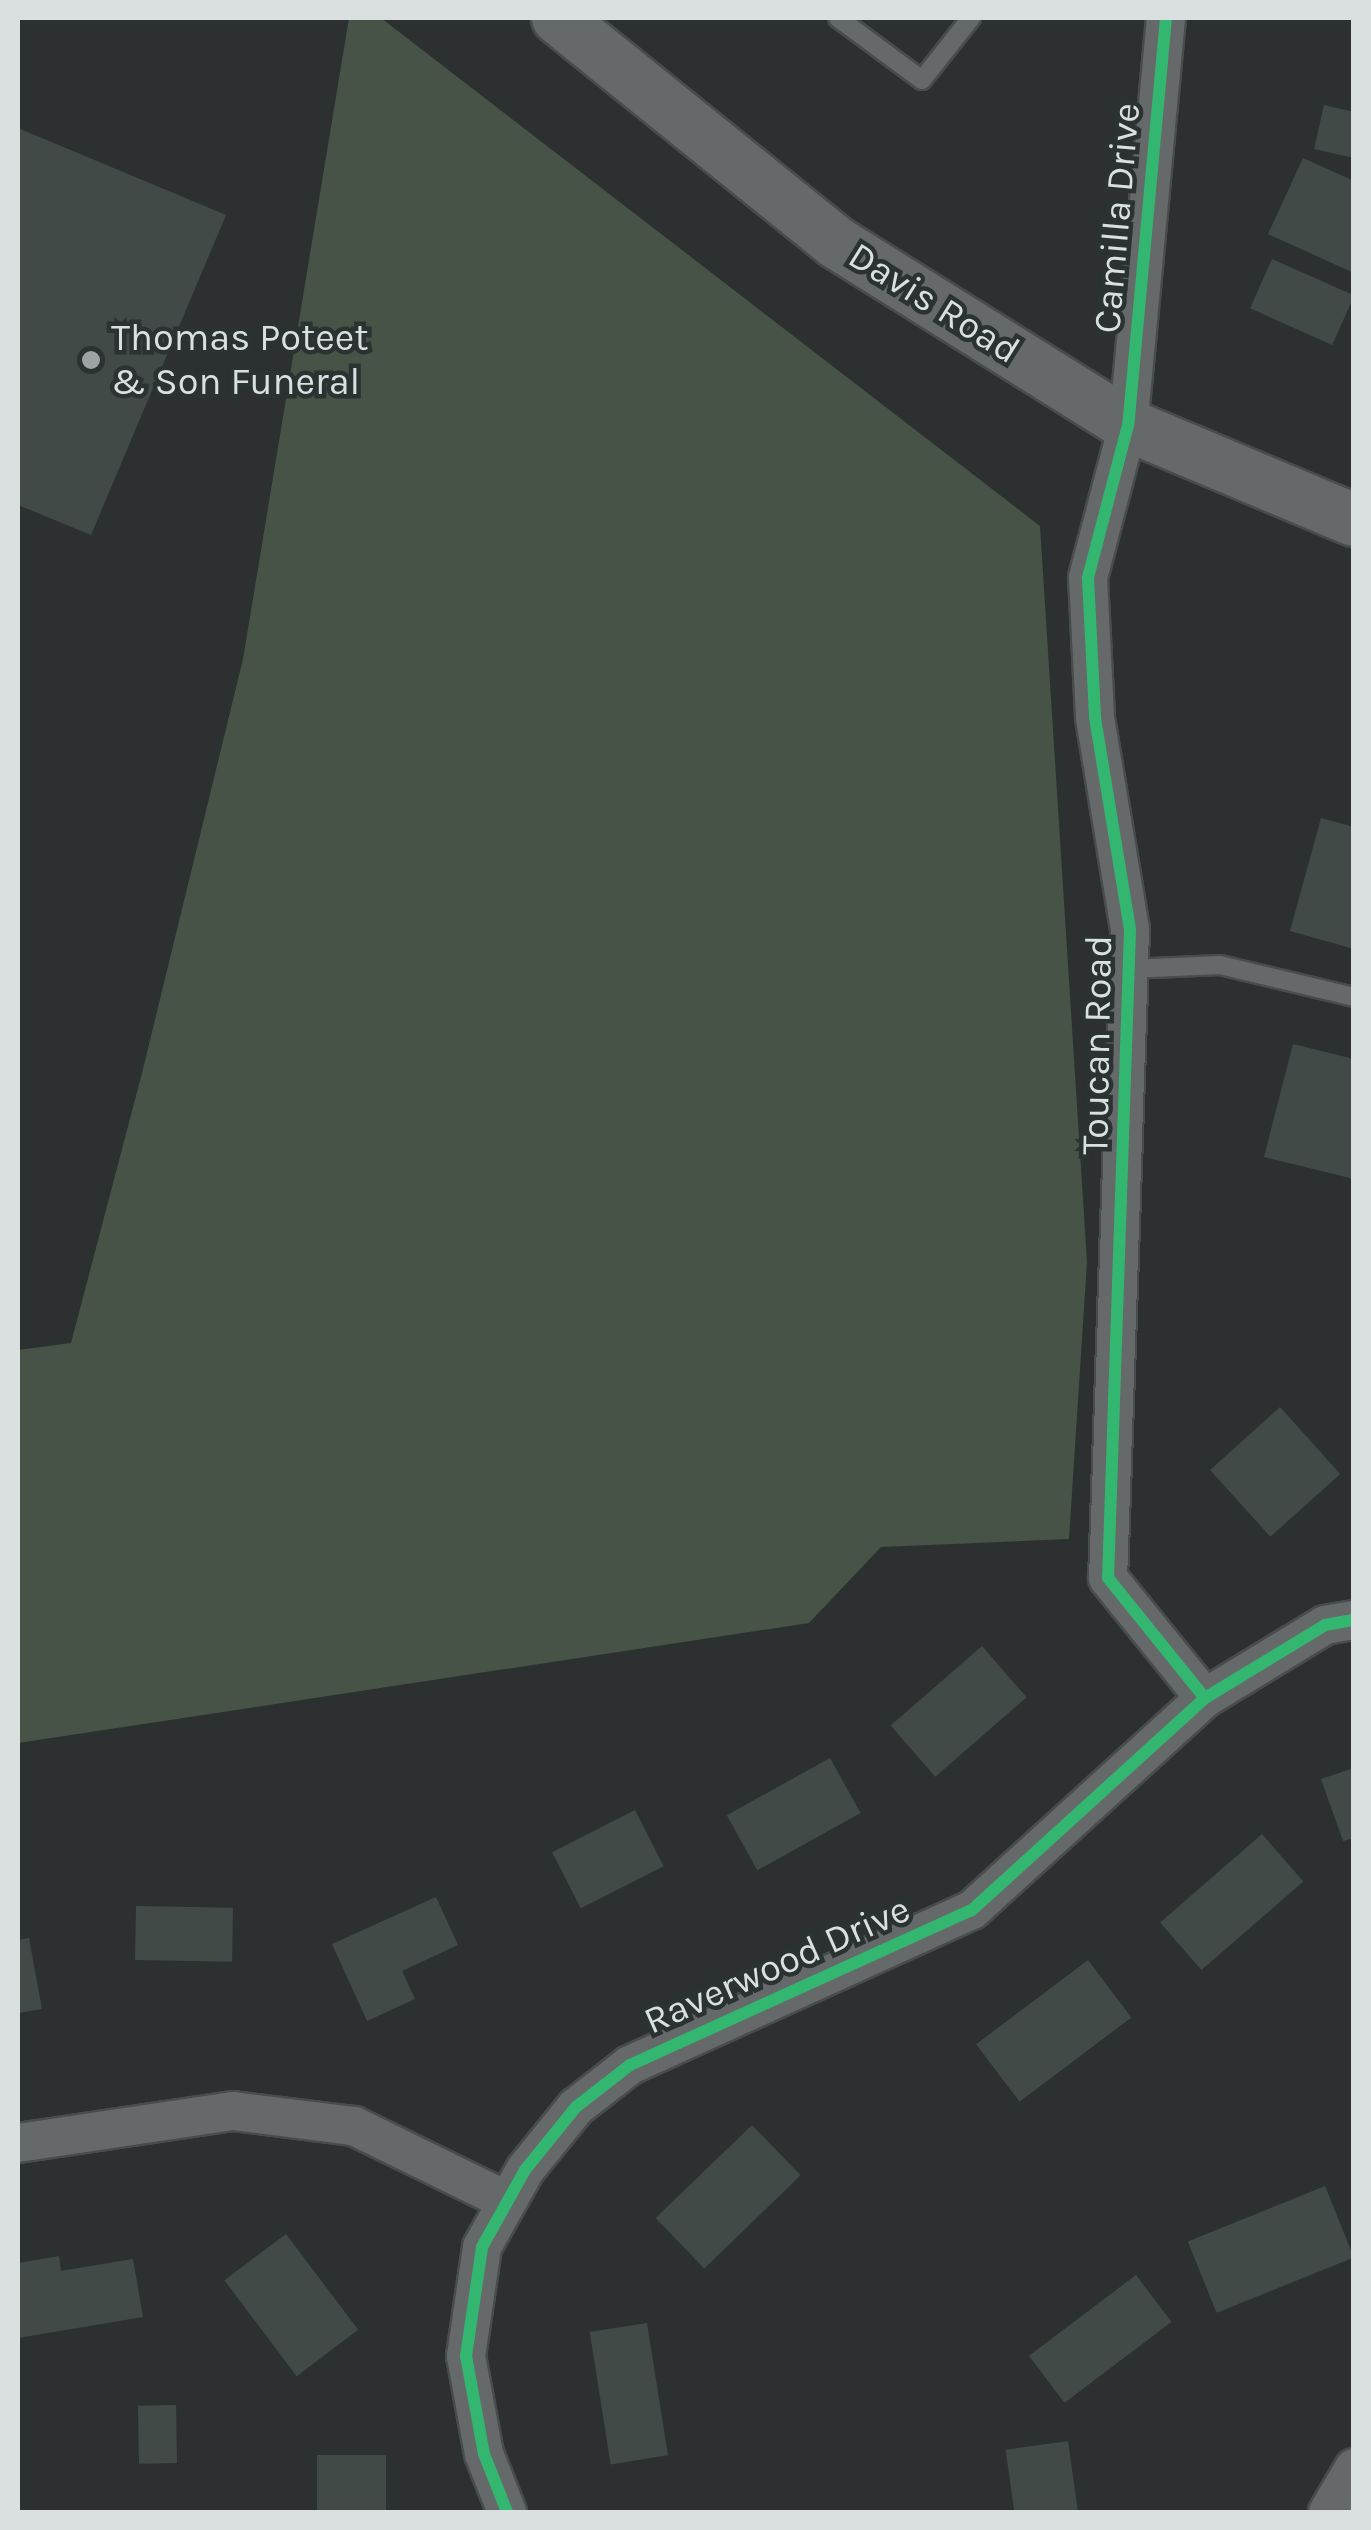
<!DOCTYPE html>
<style>
body{margin:0}
#map{position:relative;width:1371px;height:2530px;overflow:hidden;background:#2c3030;font-family:Karla,sans-serif}
div>[style]{position:absolute}
[style*='--x']{left:calc(var(--x)*1px);top:calc(var(--y)*1px);width:calc(var(--w)*1px);rotate:calc(var(--a)*1deg)}
.green>*{inset:0;background:#465346}
.building>*{inset:0;background:#424a48;transform-origin:0 0}
.roads{filter:drop-shadow(2px 0 #484c4c) drop-shadow(-2px 0 #484c4c) drop-shadow(0 2px #484c4c) drop-shadow(0 -2px #484c4c)}
.lane>*{height:18px;margin:-9px;padding:0 9px;transform-origin:9px;border-radius:9px;background:#666969}
.street>*{height:38px;margin:-19px;padding:0 19px;transform-origin:19px;border-radius:19px;background:#666969}
.secondary>*{height:52px;margin:-26px;padding:0 26px;transform-origin:26px;border-radius:26px;background:#666969}
.cycleway>*{height:12px;margin:-6px;padding:0 6px;transform-origin:6px;border-radius:6px;background:#33b770}
.dots>*{width:28px;height:28px;translate:-50% -50%;box-sizing:border-box;border:5px solid #2a3232;border-radius:50%}
span{translate:-50% -50%;white-space:nowrap;text-align:center;line-height:1.15;-webkit-text-stroke:9px #2a3232;paint-order:stroke}
.street-label{font-size:38px;color:#dadfdf}
.poi-label{font-size:38px;color:#dadfdf}
.left{translate:0 -50%;text-align:left}
.frame{position:absolute;inset:0;border:20px solid #dadfdf;pointer-events:none}
</style>
<div id="map">
<div class="green">
<i style="clip-path:polygon(349px 18px,381px 18px,1040px 526px,1087px 1262px,1069px 1539px,881px 1547px,809px 1623px,18px 1743px,18px 1350px,71px 1343px,142px 1073px,243px 659px)"></i>
</div>
<div class="building">
<i style="clip-path:polygon(1324px 105px,1354px 112px,1354px 158px,1314px 149px)"></i>
<i style="clip-path:polygon(18px 128px,226px 215px,91px 535px,18px 505px)"></i>
<i style="clip-path:polygon(1303px 158px,1354px 181px,1354px 273px,1268px 234px)"></i>
<i style="left:1272px;top:259px;width:90px;height:54px;rotate:24deg"></i>
<i style="clip-path:polygon(1321px 818px,1354px 827px,1354px 949px,1290px 931px)"></i>
<i style="clip-path:polygon(1293px 1044px,1354px 1059px,1354px 1179px,1264px 1157px)"></i>
<i style="left:1280px;top:1407px;width:90px;height:94px;rotate:48deg"></i>
<i style="left:982px;top:1646px;width:68px;height:121px;rotate:49deg"></i>
<i style="left:830px;top:1758px;width:63px;height:118px;rotate:61deg"></i>
<i style="clip-path:polygon(1354px 1768px,1354px 1838px,1343px 1841px,1321px 1779px)"></i>
<i style="left:635px;top:1810px;width:63px;height:93px;rotate:63deg"></i>
<i style="left:1262px;top:1834px;width:63px;height:135px;rotate:49deg"></i>
<i style="clip-path:polygon(436px 1897px,458px 1945px,402px 1971px,415px 1999px,367px 2021px,332px 1944px)"></i>
<i style="left:136px;top:1906px;width:97px;height:54px;rotate:1deg"></i>
<i style="clip-path:polygon(29px 1938px,42px 2009px,18px 2013px,18px 1940px)"></i>
<i style="left:1088px;top:1960px;width:72px;height:140px;rotate:53deg"></i>
<i style="left:752px;top:2125px;width:70px;height:134px;rotate:46deg"></i>
<i style="left:1325px;top:2186px;width:77px;height:148px;rotate:68deg"></i>
<i style="left:286px;top:2234px;width:120px;height:77px;rotate:53deg"></i>
<i style="clip-path:polygon(59px 2256px,61px 2271px,133px 2259px,143px 2317px,18px 2338px,18px 2263px)"></i>
<i style="left:1136px;top:2275px;width:59px;height:134px;rotate:53deg"></i>
<i style="left:647px;top:2323px;width:134px;height:58px;rotate:81deg"></i>
<i style="left:176px;top:2405px;width:58px;height:38px;rotate:89deg"></i>
<i style="left:1068px;top:2441px;width:72px;height:63px;rotate:82deg"></i>
<i style="left:317px;top:2455px;width:69px;height:57px"></i>
</div>
<div class="roads">
<div class="lane">
<i style="--x:838;--y:18;--w:104;--a:36.4"></i>
<i style="--x:922;--y:80;--w:79;--a:-51.7"></i>
<i style="--x:1129;--y:969;--w:91;--a:-2.5"></i>
<i style="--x:1220;--y:965;--w:138;--a:13.4"></i>
</div>
<div class="street">
<i style="--x:1166;--y:18;--w:409;--a:95.3"></i>
<i style="--x:1128;--y:425;--w:158;--a:104.7"></i>
<i style="--x:1088;--y:578;--w:140;--a:87.1"></i>
<i style="--x:1095;--y:718;--w:215;--a:80.6"></i>
<i style="--x:1130;--y:930;--w:648;--a:91.94"></i>
<i style="--x:1108;--y:1578;--w:154;--a:51.1"></i>
<i style="--x:18;--y:2143;--w:217;--a:-8.5"></i>
<i style="--x:233;--y:2111;--w:122;--a:7.1"></i>
<i style="--x:354;--y:2126;--w:170;--a:26.1"></i>
<i style="--x:507;--y:2512;--w:62;--a:-111.6"></i>
<i style="--x:484;--y:2454;--w:100;--a:-100.4"></i>
<i style="--x:466;--y:2356;--w:110;--a:-81.6"></i>
<i style="--x:482;--y:2247;--w:88;--a:-60.8"></i>
<i style="--x:525;--y:2170;--w:81;--a:-51"></i>
<i style="--x:576;--y:2107;--w:68;--a:-37.9"></i>
<i style="--x:630;--y:2065;--w:375;--a:-24.4"></i>
<i style="--x:972;--y:1910;--w:315;--a:-42.3"></i>
<i style="--x:1205;--y:1698;--w:140;--a:-31.3"></i>
<i style="--x:1325;--y:1625;--w:29;--a:-10"></i>
<i style="--x:1328;--y:2512;--w:51;--a:-59.4"></i>
</div>
<div class="secondary">
<i style="--x:558;--y:18;--w:358;--a:38.9"></i>
<i style="--x:837;--y:243;--w:343;--a:32"></i>
<i style="--x:1128;--y:425;--w:245;--a:22.8"></i>
</div>
</div>
<div class="cycleway">
<i style="--x:1166;--y:18;--w:409;--a:95.3"></i>
<i style="--x:1128;--y:425;--w:158;--a:104.7"></i>
<i style="--x:1088;--y:578;--w:140;--a:87.1"></i>
<i style="--x:1095;--y:718;--w:215;--a:80.6"></i>
<i style="--x:1130;--y:930;--w:648;--a:91.94"></i>
<i style="--x:1108;--y:1578;--w:154;--a:51.1"></i>
<i style="--x:507;--y:2512;--w:62;--a:-111.6"></i>
<i style="--x:484;--y:2454;--w:100;--a:-100.4"></i>
<i style="--x:466;--y:2356;--w:110;--a:-81.6"></i>
<i style="--x:482;--y:2247;--w:88;--a:-60.8"></i>
<i style="--x:525;--y:2170;--w:81;--a:-51"></i>
<i style="--x:576;--y:2107;--w:68;--a:-37.9"></i>
<i style="--x:630;--y:2065;--w:375;--a:-24.4"></i>
<i style="--x:972;--y:1910;--w:315;--a:-42.3"></i>
<i style="--x:1205;--y:1698;--w:140;--a:-31.3"></i>
<i style="--x:1325;--y:1625;--w:29;--a:-10"></i>
</div>
<div class="dots">
<i style="left:91px;top:360px;background:#9da2a2"></i>
</div>
<div class="street-label">
<span style="left:1117px;top:218px;rotate:-85deg">Camilla Drive</span>
<span style="left:934px;top:303px;rotate:32deg">Davis Road</span>
<span style="left:1097px;top:1045px;rotate:-89deg">Toucan Road</span>
<span style="left:777px;top:1965px;rotate:-24deg">Raverwood Drive</span>
</div>
<div class="poi-label">
<span class="left" style="left:111px;top:360px">Thomas Poteet<br>&amp; Son Funeral</span>
</div>
<div class="frame"></div>
</div>
